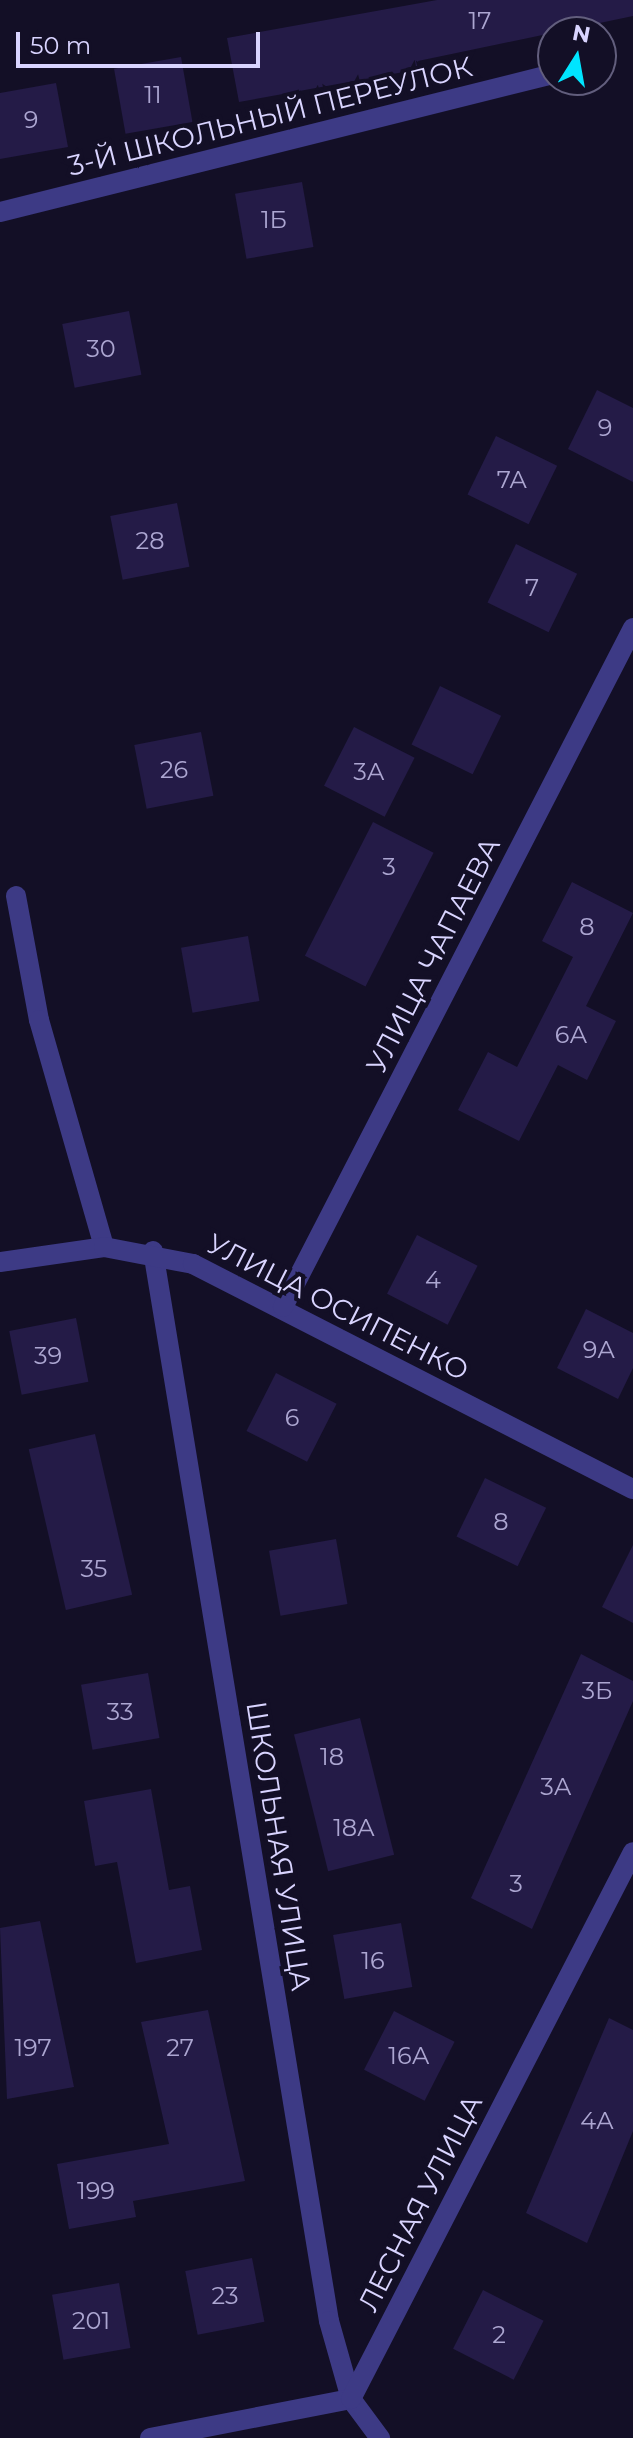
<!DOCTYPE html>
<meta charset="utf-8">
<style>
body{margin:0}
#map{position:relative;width:633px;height:2438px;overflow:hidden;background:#130f26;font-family:Montserrat,sans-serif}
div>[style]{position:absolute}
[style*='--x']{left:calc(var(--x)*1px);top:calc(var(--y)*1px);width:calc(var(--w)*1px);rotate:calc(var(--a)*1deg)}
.building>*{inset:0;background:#241b47;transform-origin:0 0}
.minor>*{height:20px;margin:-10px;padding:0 10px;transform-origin:10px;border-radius:10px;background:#3d3a85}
span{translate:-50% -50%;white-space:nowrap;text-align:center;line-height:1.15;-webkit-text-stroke:8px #130f26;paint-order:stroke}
.number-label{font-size:24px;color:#aca6d1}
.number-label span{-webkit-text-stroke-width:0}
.street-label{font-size:28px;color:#d9d4ff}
.north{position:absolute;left:537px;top:16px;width:80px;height:80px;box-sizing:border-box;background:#130f26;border:2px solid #625e7d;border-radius:50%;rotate:11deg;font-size:22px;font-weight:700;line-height:32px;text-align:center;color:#d9d4ff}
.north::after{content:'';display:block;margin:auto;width:28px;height:36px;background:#00e5ff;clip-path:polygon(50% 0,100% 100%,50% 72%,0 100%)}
.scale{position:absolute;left:16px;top:32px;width:244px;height:36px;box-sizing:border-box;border:4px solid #d9d4ff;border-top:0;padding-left:10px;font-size:24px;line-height:28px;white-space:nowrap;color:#d9d4ff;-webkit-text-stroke:6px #130f26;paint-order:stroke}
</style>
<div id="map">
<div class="building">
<i style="clip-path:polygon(437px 0,633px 0,633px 16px,418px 61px,420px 69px,239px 102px,227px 38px)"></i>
<i style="left:181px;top:57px;width:66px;height:68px;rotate:80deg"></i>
<i style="clip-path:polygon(56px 83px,68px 147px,0 159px,0 93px)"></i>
<i style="left:302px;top:182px;width:66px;height:68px;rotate:80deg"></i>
<i style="left:129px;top:311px;width:65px;height:68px;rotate:79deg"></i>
<i style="clip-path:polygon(597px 390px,633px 408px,633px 482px,568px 449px)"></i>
<i style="left:496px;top:436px;width:68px;height:65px;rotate:26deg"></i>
<i style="left:177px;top:503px;width:65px;height:68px;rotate:79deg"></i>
<i style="left:516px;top:544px;width:68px;height:65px;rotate:26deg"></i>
<i style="left:440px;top:686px;width:68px;height:65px;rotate:26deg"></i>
<i style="left:354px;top:727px;width:68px;height:66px;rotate:27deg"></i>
<i style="left:201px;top:732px;width:65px;height:68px;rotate:79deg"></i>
<i style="left:373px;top:822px;width:68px;height:150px;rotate:27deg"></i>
<i style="clip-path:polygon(572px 882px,633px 913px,586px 1006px,616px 1021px,587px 1080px,558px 1065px,519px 1141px,458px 1110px,488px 1052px,517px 1067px,573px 957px,542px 941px)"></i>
<i style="left:248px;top:936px;width:66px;height:68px;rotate:80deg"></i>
<i style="left:417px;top:1235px;width:68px;height:66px;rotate:27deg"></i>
<i style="clip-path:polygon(586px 1309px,633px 1333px,633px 1368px,618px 1399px,557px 1368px)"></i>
<i style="left:76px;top:1318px;width:65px;height:68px;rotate:79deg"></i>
<i style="left:276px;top:1373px;width:68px;height:65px;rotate:27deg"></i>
<i style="left:95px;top:1434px;width:165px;height:68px;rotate:77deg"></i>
<i style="left:485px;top:1478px;width:68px;height:65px;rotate:26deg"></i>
<i style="left:336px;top:1539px;width:66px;height:68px;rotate:80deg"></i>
<i style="clip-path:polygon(633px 1545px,633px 1623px,602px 1607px)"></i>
<i style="clip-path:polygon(581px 1654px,633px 1681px,633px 1701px,532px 1929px,471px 1898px)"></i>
<i style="left:148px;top:1673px;width:66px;height:68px;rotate:80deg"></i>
<i style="left:360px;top:1718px;width:141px;height:68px;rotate:76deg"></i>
<i style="clip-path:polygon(151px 1789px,169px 1890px,190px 1886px,202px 1950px,136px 1963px,117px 1862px,95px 1866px,84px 1801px)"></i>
<i style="clip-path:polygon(40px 1921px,74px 2087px,7px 2099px,0 1928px)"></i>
<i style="left:401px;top:1923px;width:65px;height:69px;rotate:80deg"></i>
<i style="clip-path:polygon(208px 2010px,245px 2181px,133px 2201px,136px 2217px,69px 2229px,57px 2164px,169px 2144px,141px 2022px)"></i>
<i style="left:394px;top:2011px;width:68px;height:66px;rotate:27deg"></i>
<i style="clip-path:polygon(609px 2018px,633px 2030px,633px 2131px,587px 2243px,526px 2213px)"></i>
<i style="left:252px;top:2258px;width:65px;height:68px;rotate:79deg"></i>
<i style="left:119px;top:2283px;width:66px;height:68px;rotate:80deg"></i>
<i style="left:483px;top:2290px;width:68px;height:66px;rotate:27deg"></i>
</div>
<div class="minor">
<i style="--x:0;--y:212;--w:570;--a:-14.01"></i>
<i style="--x:16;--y:896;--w:126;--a:79.5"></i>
<i style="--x:39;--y:1020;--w:236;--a:74"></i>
<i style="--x:153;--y:1251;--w:1084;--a:80.66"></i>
<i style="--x:329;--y:2321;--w:81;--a:74.2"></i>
<i style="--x:351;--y:2399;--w:49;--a:53.4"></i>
<i style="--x:0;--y:1262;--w:105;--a:-8.2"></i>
<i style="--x:104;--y:1247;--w:91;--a:10.8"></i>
<i style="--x:193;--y:1264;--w:494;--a:27.1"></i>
<i style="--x:283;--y:1307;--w:764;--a:-62.73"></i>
<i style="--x:150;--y:2438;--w:205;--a:-11"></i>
<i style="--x:351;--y:2399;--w:615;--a:-62.73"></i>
</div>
<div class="number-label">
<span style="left:480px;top:21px">17</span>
<span style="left:153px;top:95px">11</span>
<span style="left:31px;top:120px">9</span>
<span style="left:274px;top:220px">1Б</span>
<span style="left:101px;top:349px">30</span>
<span style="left:605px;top:428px">9</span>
<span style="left:512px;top:480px">7А</span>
<span style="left:150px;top:541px">28</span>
<span style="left:532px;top:588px">7</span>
<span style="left:174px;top:770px">26</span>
<span style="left:369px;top:772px">3А</span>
<span style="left:389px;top:867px">3</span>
<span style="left:587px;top:927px">8</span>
<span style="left:571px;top:1035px">6А</span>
<span style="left:433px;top:1280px">4</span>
<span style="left:599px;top:1350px">9А</span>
<span style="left:48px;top:1356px">39</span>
<span style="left:292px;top:1418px">6</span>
<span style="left:501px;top:1522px">8</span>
<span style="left:94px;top:1569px">35</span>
<span style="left:597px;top:1691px">3Б</span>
<span style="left:120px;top:1712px">33</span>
<span style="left:332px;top:1757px">18</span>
<span style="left:556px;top:1787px">3А</span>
<span style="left:354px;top:1828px">18А</span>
<span style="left:516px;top:1884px">3</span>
<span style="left:373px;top:1961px">16</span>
<span style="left:33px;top:2048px">197</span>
<span style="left:180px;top:2048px">27</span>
<span style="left:409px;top:2056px">16А</span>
<span style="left:597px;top:2121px">4А</span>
<span style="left:96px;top:2191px">199</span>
<span style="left:225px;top:2296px">23</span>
<span style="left:91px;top:2321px">201</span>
<span style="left:499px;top:2335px">2</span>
</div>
<div class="street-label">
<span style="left:270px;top:116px;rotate:-14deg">3-Й ШКОЛЬНЫЙ ПЕРЕУЛОК</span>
<span style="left:433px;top:955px;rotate:-63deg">УЛИЦА ЧАПАЕВА</span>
<span style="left:338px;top:1307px;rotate:27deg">УЛИЦА ОСИПЕНКО</span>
<span style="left:279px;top:1846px;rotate:81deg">ШКОЛЬНАЯ УЛИЦА</span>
<span style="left:420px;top:2203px;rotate:-63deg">ЛЕСНАЯ УЛИЦА</span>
</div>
<div class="north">N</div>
<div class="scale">50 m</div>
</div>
